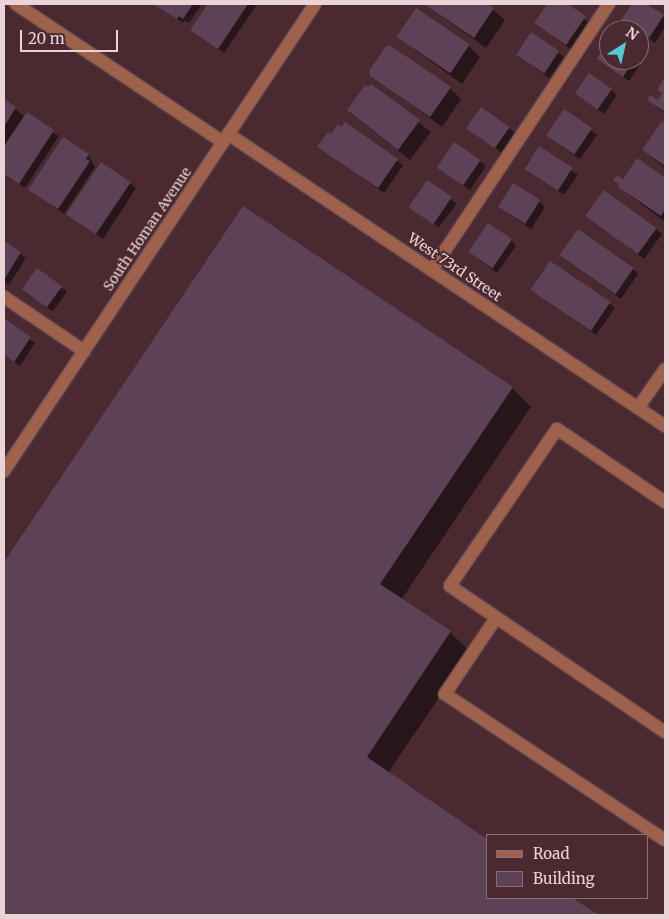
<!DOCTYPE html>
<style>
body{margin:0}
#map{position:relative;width:669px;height:919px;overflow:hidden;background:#4a2a30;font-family:Merriweather,serif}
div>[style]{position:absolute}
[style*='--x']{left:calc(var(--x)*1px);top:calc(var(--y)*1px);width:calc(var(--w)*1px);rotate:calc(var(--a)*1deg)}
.shadow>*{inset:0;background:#0007;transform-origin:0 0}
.building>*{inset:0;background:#5d4257;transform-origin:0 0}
.roads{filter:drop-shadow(1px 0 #67494e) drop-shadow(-1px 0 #67494e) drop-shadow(0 1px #67494e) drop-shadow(0 -1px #67494e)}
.minor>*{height:12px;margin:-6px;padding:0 6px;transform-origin:6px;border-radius:6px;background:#9e624c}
span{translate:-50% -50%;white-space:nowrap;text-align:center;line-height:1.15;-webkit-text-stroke:4px #4a2a30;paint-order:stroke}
.street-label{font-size:14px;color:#ead4d7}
.frame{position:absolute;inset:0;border:5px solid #ead4d7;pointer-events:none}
.legend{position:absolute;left:486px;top:834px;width:162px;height:65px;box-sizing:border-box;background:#4a2a30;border:1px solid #8a6e73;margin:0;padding:6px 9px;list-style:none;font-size:15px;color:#ead4d7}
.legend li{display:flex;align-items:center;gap:10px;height:25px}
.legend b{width:25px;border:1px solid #8a6e73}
.north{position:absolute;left:599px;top:20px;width:50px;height:50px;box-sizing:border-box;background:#4a2a30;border:1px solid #8a6e73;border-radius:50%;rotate:35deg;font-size:14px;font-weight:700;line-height:20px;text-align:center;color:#ead4d7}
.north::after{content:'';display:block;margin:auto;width:18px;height:22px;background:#51ccd2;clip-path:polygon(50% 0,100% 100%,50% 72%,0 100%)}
.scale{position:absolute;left:20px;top:30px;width:98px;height:22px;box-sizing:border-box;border:2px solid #ead4d7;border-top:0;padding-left:6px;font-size:15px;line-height:18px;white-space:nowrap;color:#ead4d7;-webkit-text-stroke:4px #4a2a30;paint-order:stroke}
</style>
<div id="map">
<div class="shadow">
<i style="clip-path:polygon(155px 4px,202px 4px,189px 23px,185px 20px,183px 23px)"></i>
<i style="clip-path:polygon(209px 4px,257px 4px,224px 53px,192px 30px)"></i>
<i style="clip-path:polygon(424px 4px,486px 4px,505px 20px,486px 48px)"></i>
<i style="clip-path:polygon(549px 4px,565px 4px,596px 28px,578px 55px,536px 23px)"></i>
<i style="clip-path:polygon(634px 4px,644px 4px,665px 18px,665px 27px,655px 43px,623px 20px)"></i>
<i style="left:531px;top:33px;width:41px;height:26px;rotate:36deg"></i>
<i style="clip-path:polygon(397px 37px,469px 46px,480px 57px,462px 84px)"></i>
<i style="clip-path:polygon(609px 42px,609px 60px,639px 60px,639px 53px,644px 58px,629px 81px,598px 58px)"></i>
<i style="clip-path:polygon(371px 75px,450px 88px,461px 99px,442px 127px)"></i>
<i style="clip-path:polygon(665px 81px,665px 114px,648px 99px,659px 102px)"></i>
<i style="clip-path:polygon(371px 86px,431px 132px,410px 160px,350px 113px,349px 110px)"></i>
<i style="clip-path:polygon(611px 90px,617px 95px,604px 114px,576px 93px)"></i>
<i style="clip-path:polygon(4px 100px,25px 117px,59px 136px,25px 188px,4px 174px)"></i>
<i style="left:564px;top:111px;width:41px;height:30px;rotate:36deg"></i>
<i style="clip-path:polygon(662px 122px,665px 125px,665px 168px,643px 150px)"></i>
<i style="clip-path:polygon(345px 124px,403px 165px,384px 193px,319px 147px,338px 126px,341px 128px)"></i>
<i style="clip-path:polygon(509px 128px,515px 133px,502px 153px,469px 129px)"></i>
<i style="clip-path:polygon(64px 138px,88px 155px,95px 167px,64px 214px,30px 190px)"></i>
<i style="left:539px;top:147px;width:48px;height:24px;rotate:36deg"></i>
<i style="clip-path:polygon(637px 160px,665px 179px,665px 222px,619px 187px)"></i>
<i style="clip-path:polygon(480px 161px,486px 166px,470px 190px,439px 168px)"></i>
<i style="left:428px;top:182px;width:36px;height:30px;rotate:37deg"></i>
<i style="clip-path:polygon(130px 183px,136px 188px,103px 239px,68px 215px)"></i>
<i style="clip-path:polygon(539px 201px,545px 207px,531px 229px,499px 207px)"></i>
<i style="clip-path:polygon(243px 208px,512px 388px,531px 407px,401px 600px,450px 632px,470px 652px,388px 773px,488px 898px,571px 898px,597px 915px,4px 915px,4px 564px)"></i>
<i style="clip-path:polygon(587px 216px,656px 229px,662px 234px,644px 259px)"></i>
<i style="clip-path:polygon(511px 240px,516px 246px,497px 273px,469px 252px)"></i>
<i style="clip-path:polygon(4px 242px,26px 258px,9px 285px,4px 281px)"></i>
<i style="clip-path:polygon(561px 256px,633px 269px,638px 274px,621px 299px)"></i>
<i style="left:37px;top:270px;width:37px;height:24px;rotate:36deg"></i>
<i style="clip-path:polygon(532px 290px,609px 303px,615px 308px,596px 335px)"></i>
<i style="clip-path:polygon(4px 320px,35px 343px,20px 366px,4px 355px)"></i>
</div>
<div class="building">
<i style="clip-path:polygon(153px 4px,193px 4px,183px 19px,179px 16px,177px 19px)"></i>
<i style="clip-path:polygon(208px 4px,248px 4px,218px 49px,190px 30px)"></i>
<i style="clip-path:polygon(424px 4px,488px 4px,494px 8px,474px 38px)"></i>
<i style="clip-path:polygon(547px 4px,567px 4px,586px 16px,566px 45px,534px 23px)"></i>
<i style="clip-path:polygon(632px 4px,646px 4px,664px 15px,649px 38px,621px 20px)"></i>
<i style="left:416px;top:8px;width:65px;height:35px;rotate:34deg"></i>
<i style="left:531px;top:32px;width:34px;height:27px;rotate:34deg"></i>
<i style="clip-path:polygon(609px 40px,609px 60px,634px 60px,623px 77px,597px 59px)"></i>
<i style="clip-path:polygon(386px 46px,391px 46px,451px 87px,430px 117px,370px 76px,369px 71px)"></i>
<i style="left:589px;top:73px;width:28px;height:25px;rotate:35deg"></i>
<i style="clip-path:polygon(665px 77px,665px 112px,647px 100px,650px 95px,658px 100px,662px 93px,657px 90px)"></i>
<i style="clip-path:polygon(371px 84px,420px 120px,398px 150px,347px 110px,365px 85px,368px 87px)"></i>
<i style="clip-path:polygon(4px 99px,16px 107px,4px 127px)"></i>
<i style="left:481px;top:107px;width:35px;height:26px;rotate:35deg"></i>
<i style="left:564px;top:109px;width:34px;height:32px;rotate:34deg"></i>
<i style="clip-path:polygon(27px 112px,54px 130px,19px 184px,4px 174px,4px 146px)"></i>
<i style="clip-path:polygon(662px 121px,665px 123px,665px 166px,642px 150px)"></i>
<i style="clip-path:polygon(345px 122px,398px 159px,378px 188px,317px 147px,328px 132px,331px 134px,338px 124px,341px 127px)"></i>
<i style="clip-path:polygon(63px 137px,89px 154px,86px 159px,90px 161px,58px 209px,28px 190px)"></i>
<i style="left:454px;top:142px;width:32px;height:31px;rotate:34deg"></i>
<i style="left:539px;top:146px;width:40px;height:27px;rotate:33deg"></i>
<i style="clip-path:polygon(637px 158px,665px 178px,665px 209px,661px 216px,618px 187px,619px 184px,613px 180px,617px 175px,623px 179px)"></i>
<i style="left:101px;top:162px;width:36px;height:63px;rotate:34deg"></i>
<i style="left:427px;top:180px;width:30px;height:33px;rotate:34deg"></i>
<i style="left:513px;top:183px;width:32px;height:28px;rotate:32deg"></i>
<i style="left:604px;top:190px;width:65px;height:32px;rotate:36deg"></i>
<i style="clip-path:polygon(243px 206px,513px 387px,380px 584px,451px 631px,367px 757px,488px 840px,488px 898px,572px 898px,599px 915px,4px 915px,4px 562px)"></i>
<i style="left:488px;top:223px;width:29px;height:35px;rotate:34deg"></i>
<i style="left:578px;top:229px;width:68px;height:32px;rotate:35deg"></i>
<i style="clip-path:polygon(4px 241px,21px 252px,4px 280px)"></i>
<i style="left:550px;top:261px;width:73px;height:35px;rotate:34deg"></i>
<i style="left:37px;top:268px;width:31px;height:26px;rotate:36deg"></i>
<i style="clip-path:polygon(4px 318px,31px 337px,14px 362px,4px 355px)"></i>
</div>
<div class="roads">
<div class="minor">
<i style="--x:16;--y:4;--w:249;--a:33.7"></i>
<i style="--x:228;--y:134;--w:526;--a:33.75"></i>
<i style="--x:432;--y:270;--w:320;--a:-56.4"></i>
<i style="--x:4;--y:297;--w:97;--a:34"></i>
<i style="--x:638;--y:408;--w:47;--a:-55.3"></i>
<i style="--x:4;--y:471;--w:561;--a:-56.34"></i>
<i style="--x:665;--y:502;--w:130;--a:-145.9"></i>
<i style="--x:557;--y:429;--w:190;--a:124.3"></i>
<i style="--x:450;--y:586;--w:260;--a:34.2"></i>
<i style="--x:496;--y:618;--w:92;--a:123.9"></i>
<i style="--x:445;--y:694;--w:264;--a:33.6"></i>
</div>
</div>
<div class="street-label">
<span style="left:147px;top:229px;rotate:-56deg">South Homan Avenue</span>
<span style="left:455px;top:267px;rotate:34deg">West 73rd Street</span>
</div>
<div class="frame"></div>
<ul class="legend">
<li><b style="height:6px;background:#9e624c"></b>Road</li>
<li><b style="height:14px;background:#5d4257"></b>Building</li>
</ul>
<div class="north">N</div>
<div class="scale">20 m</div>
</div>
